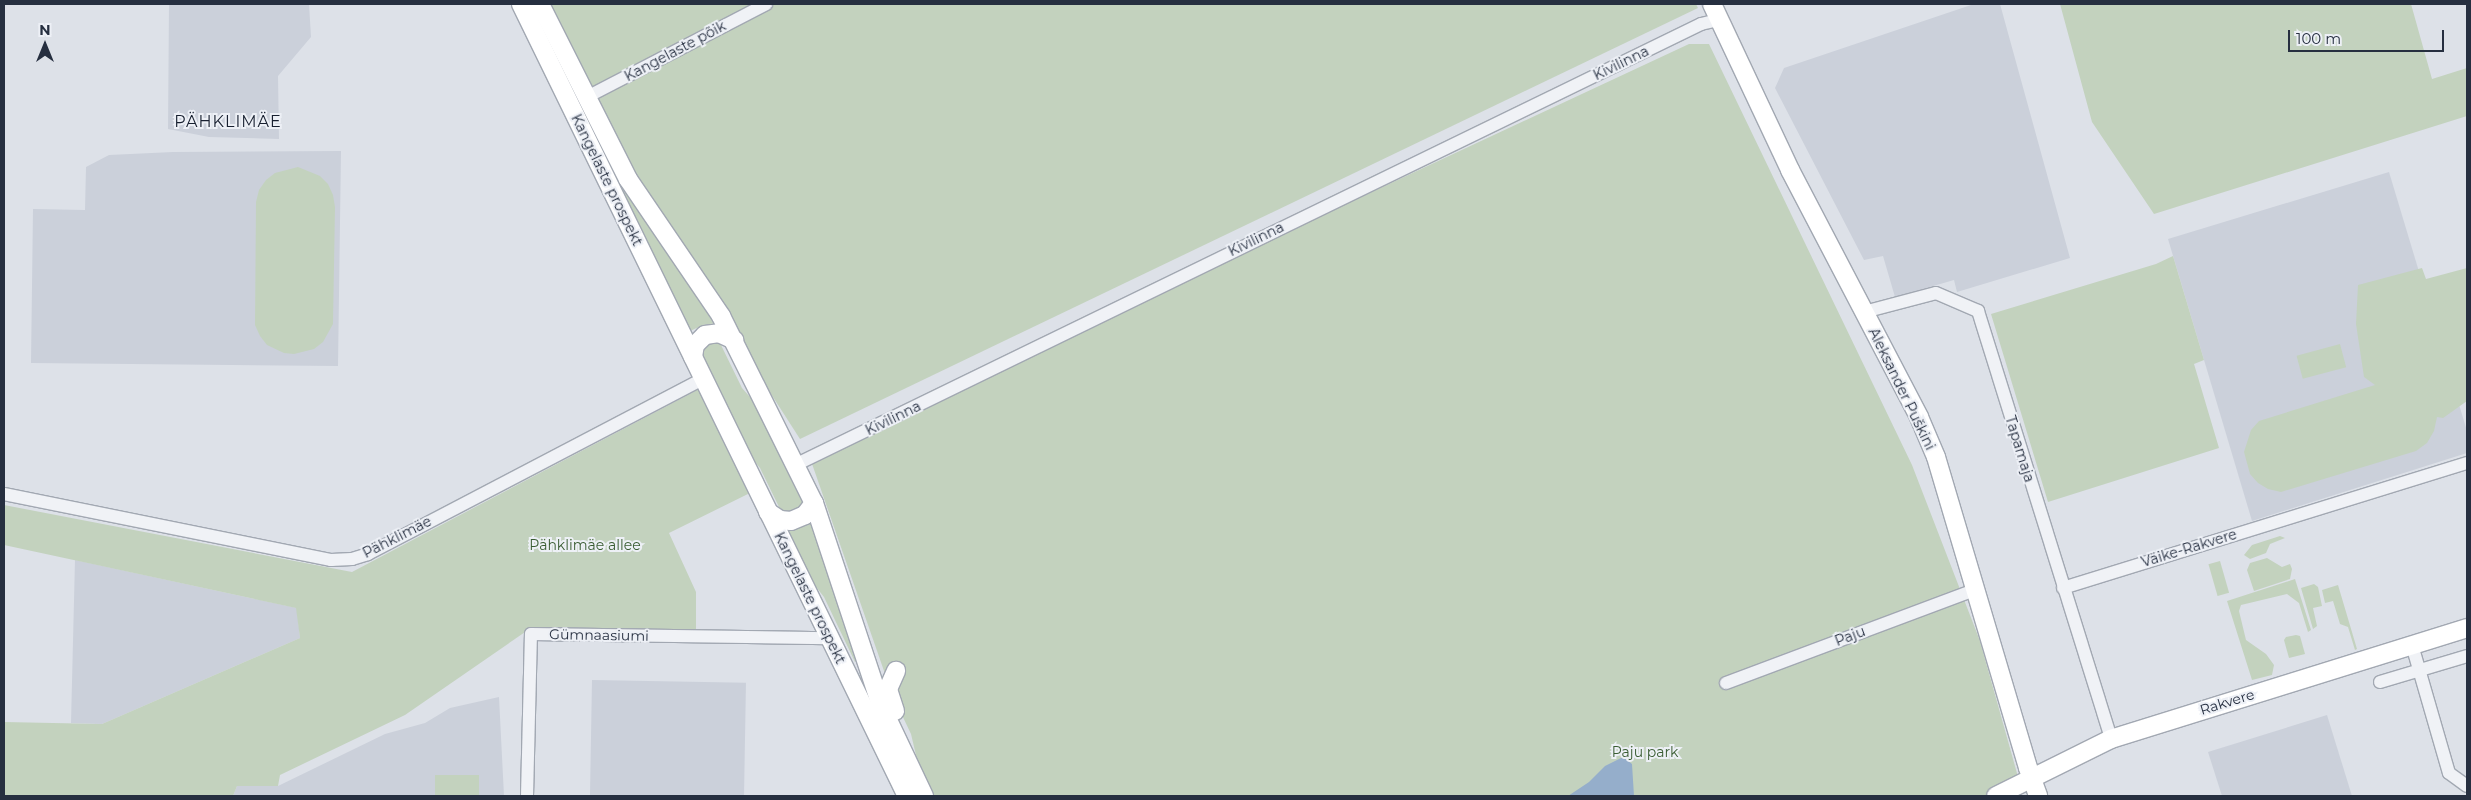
<!DOCTYPE html>
<meta charset="utf-8">
<style>
body{margin:0}
#map{position:relative;width:2471px;height:800px;overflow:hidden;background:#dde1e8;font-family:Montserrat,sans-serif}
div>[style]{position:absolute}
[style*='--x']{left:calc(var(--x)*1px);top:calc(var(--y)*1px);width:calc(var(--w)*1px);rotate:calc(var(--a)*1deg)}
.built>*{inset:0;background:#cbd0da;transform-origin:0 0}
.green>*{inset:0;background:#c3d2be;transform-origin:0 0}
.water>*{inset:0;background:#95aecb}
.roads{filter:drop-shadow(1px 0 #a2a8b2) drop-shadow(-1px 0 #a2a8b2) drop-shadow(0 1px #a2a8b2) drop-shadow(0 -1px #a2a8b2)}
.street>*{height:12px;margin:-6px;padding:0 6px;transform-origin:6px;border-radius:6px;background:#f0f2f6}
.secondary>*{height:18px;margin:-9px;padding:0 9px;transform-origin:9px;border-radius:9px;background:#fff}
span{translate:-50% -50%;white-space:nowrap;text-align:center;line-height:1.15;-webkit-text-stroke:4px #edf0f6;paint-order:stroke}
.street-label{font-size:14px;color:#262f40}
.park-label{font-size:14px;color:#395c32}
.quarter-label{font-size:16px;color:#182030;letter-spacing:1px}
.frame{position:absolute;inset:0;border:5px solid #262f40;pointer-events:none}
.north{position:absolute;left:20px;top:20px;width:50px;height:50px;-webkit-text-stroke:4px #edf0f6;paint-order:stroke;rotate:0deg;font-size:14px;font-weight:700;line-height:20px;text-align:center;color:#262f40}
.north::after{content:'';display:block;margin:auto;width:18px;height:22px;background:#262f40;clip-path:polygon(50% 0,100% 100%,50% 72%,0 100%)}
.scale{position:absolute;left:2288px;top:30px;width:156px;height:22px;box-sizing:border-box;border:2px solid #262f40;border-top:0;padding-left:6px;font-size:15px;line-height:18px;white-space:nowrap;color:#262f40;-webkit-text-stroke:4px #edf0f6;paint-order:stroke}
</style>
<div id="map">
<div class="built">
<i style="clip-path:polygon(169px 4px,309px 4px,311px 37px,278px 76px,279px 139px,209px 137px,168px 129px)"></i>
<i style="clip-path:polygon(1974px 4px,2000px 4px,2070px 258px,1957px 292px,1954px 280px,1895px 297px,1883px 256px,1864px 260px,1775px 88px,1784px 68px)"></i>
<i style="clip-path:polygon(341px 151px,338px 366px,31px 363px,33px 209px,85px 210px,86px 167px,109px 155px,173px 152px)"></i>
<i style="clip-path:polygon(2389px 172px,2467px 431px,2467px 453px,2252px 521px,2168px 239px)"></i>
<i style="clip-path:polygon(75px 560px,297px 608px,300px 638px,102px 724px,71px 723px)"></i>
<i style="left:592px;top:680px;width:154px;height:116px;rotate:1deg"></i>
<i style="clip-path:polygon(499px 697px,504px 796px,233px 796px,237px 786px,278px 786px,385px 734px,425px 723px,450px 708px)"></i>
<i style="clip-path:polygon(2327px 715px,2352px 796px,2222px 796px,2208px 752px)"></i>
</div>
<div class="green">
<i style="clip-path:polygon(543px 4px,1696px 4px,1698px 8px,800px 439px,609px 143px)"></i>
<i style="clip-path:polygon(2060px 4px,2411px 4px,2432px 79px,2467px 68px,2467px 116px,2154px 214px,2092px 122px)"></i>
<i style="clip-path:polygon(1689px 44px,1709px 44px,1912px 465px,1980px 641px,2020px 784px,1996px 796px,932px 796px,920px 772px,911px 734px,892px 694px,810px 458px,1048px 343px)"></i>
<i style="clip-path:polygon(298px 167px,320px 176px,328px 184px,333px 195px,335px 207px,333px 324px,323px 342px,314px 349px,294px 354px,284px 353px,267px 345px,260px 336px,255px 325px,256px 202px,259px 190px,266px 180px,275px 173px)"></i>
<i style="clip-path:polygon(617px 179px,717px 323px,703px 325px,688px 332px,615px 181px)"></i>
<i style="clip-path:polygon(2173px 256px,2204px 360px,2194px 364px,2219px 448px,2048px 502px,1991px 314px,2156px 264px)"></i>
<i style="clip-path:polygon(2422px 268px,2426px 279px,2467px 268px,2467px 401px,2443px 418px,2437px 417px,2434px 431px,2427px 443px,2416px 451px,2281px 492px,2268px 489px,2258px 483px,2250px 474px,2244px 452px,2251px 430px,2259px 421px,2375px 385px,2364px 377px,2356px 324px,2358px 285px)"></i>
<i style="clip-path:polygon(716px 339px,721px 345px,742px 388px,757px 405px,803px 498px,803px 503px,797px 512px,786px 513px,779px 507px,760px 468px,746px 451px,700px 355px,700px 344px)"></i>
<i style="left:2340px;top:344px;width:24px;height:45px;rotate:75deg"></i>
<i style="clip-path:polygon(701px 388px,752px 492px,669px 533px,696px 592px,696px 632px,528px 630px,405px 715px,280px 775px,278px 786px,237px 786px,233px 796px,4px 796px,4px 722px,102px 724px,300px 638px,296px 608px,4px 545px,4px 505px,352px 572px)"></i>
<i style="clip-path:polygon(813px 520px,856px 661px,855px 662px,824px 597px,805px 573px,783px 529px,804px 525px)"></i>
<i style="clip-path:polygon(2280px 536px,2285px 538px,2270px 544px,2266px 553px,2250px 559px,2244px 555px,2252px 545px)"></i>
<i style="clip-path:polygon(2267px 558px,2282px 567px,2290px 564px,2292px 569px,2290px 579px,2254px 591px,2247px 570px,2250px 563px)"></i>
<i style="left:2220px;top:561px;width:33px;height:12px;rotate:74deg"></i>
<i style="clip-path:polygon(2295px 579px,2311px 630px,2308px 632px,2299px 603px,2287px 594px,2241px 605px,2239px 611px,2246px 640px,2266px 654px,2274px 665px,2272px 675px,2252px 680px,2227px 601px)"></i>
<i style="clip-path:polygon(2314px 584px,2318px 587px,2322px 606px,2313px 608px,2317px 626px,2313px 629px,2301px 588px)"></i>
<i style="clip-path:polygon(2338px 585px,2357px 649px,2355px 650px,2348px 627px,2340px 624px,2333px 601px,2325px 603px,2322px 590px)"></i>
<i style="clip-path:polygon(2296px 635px,2300px 636px,2305px 654px,2289px 658px,2284px 640px,2286px 637px)"></i>
<i style="left:435px;top:775px;width:44px;height:21px"></i>
</div>
<div class="water">
<i style="clip-path:polygon(1623px 757px,1632px 764px,1634px 796px,1568px 796px,1589px 782px,1605px 766px)"></i>
</div>
<div class="roads">
<div class="street">
<i style="--x:585;--y:98;--w:204;--a:-27.4"></i>
<i style="--x:1864;--y:312;--w:74;--a:-14.8"></i>
<i style="--x:1936;--y:293;--w:46;--a:23.2"></i>
<i style="--x:1978;--y:311;--w:448;--a:72.7"></i>
<i style="--x:795;--y:465;--w:1008;--a:-25.95"></i>
<i style="--x:1701;--y:24;--w:18;--a:-13"></i>
<i style="--x:4;--y:494;--w:334;--a:11.4"></i>
<i style="--x:331;--y:560;--w:21;--a:-3"></i>
<i style="--x:352;--y:559;--w:17;--a:-17"></i>
<i style="--x:368;--y:554;--w:379;--a:-27.6"></i>
<i style="--x:2063;--y:588;--w:423;--a:-17.2"></i>
<i style="--x:2412;--y:645;--w:133;--a:73.9"></i>
<i style="--x:2449;--y:773;--w:22;--a:36"></i>
<i style="--x:2380;--y:682;--w:91;--a:-16.6"></i>
<i style="--x:1726;--y:683;--w:266;--a:-20.5"></i>
<i style="--x:527;--y:796;--w:162;--a:-88.6"></i>
<i style="--x:531;--y:634;--w:298;--a:0.8"></i>
</div>
<div class="secondary">
<i style="--x:521;--y:4;--w:881;--a:64.02"></i>
<i style="--x:540;--y:4;--w:196;--a:63.3"></i>
<i style="--x:628;--y:179;--w:166;--a:55.8"></i>
<i style="--x:721;--y:316;--w:209;--a:63.6"></i>
<i style="--x:814;--y:503;--w:211;--a:71.7"></i>
<i style="--x:880;--y:703;--w:103;--a:64.7"></i>
<i style="--x:1712;--y:4;--w:183;--a:64.8"></i>
<i style="--x:1790;--y:170;--w:279;--a:62.4"></i>
<i style="--x:1919;--y:417;--w:43;--a:67"></i>
<i style="--x:1936;--y:457;--w:324;--a:73.5"></i>
<i style="--x:2028;--y:768;--w:30;--a:70"></i>
<i style="--x:693;--y:357;--w:12;--a:-81"></i>
<i style="--x:695;--y:345;--w:14;--a:-45"></i>
<i style="--x:705;--y:335;--w:14;--a:-8"></i>
<i style="--x:719;--y:333;--w:17;--a:25"></i>
<i style="--x:768;--y:512;--w:14;--a:34"></i>
<i style="--x:780;--y:520;--w:11;--a:5"></i>
<i style="--x:791;--y:521;--w:15;--a:-23"></i>
<i style="--x:805;--y:515;--w:15;--a:-53"></i>
<i style="--x:895;--y:711;--w:23;--a:-108"></i>
<i style="--x:888;--y:689;--w:20;--a:-66"></i>
<i style="--x:1996;--y:796;--w:128;--a:-26.4"></i>
<i style="--x:2111;--y:739;--w:373;--a:-17.3"></i>
</div>
</div>
<div class="street-label">
<span style="left:675px;top:51px;rotate:-28deg">Kangelaste põik</span>
<span style="left:1621px;top:63px;rotate:-26deg">Kivilinna</span>
<span style="left:607px;top:180px;rotate:64deg">Kangelaste prospekt</span>
<span style="left:1256px;top:239px;rotate:-26deg">Kivilinna</span>
<span style="left:1902px;top:389px;rotate:64deg">Aleksander Puškini</span>
<span style="left:893px;top:418px;rotate:-26deg">Kivilinna</span>
<span style="left:2020px;top:449px;rotate:73deg">Tapamaja</span>
<span style="left:397px;top:537px;rotate:-27deg">Pähklimäe</span>
<span style="left:2189px;top:548px;rotate:-17deg">Väike-Rakvere</span>
<span style="left:810px;top:598px;rotate:64deg">Kangelaste prospekt</span>
<span style="left:599px;top:635px;rotate:1deg">Gümnaasiumi</span>
<span style="left:1850px;top:636px;rotate:-21deg">Paju</span>
<span style="left:2227px;top:702px;rotate:-17deg">Rakvere</span>
</div>
<div class="park-label">
<span style="left:585px;top:545px">Pähklimäe allee</span>
<span style="left:1645px;top:752px">Paju park</span>
</div>
<div class="quarter-label">
<span style="left:228px;top:122px">PÄHKLIMÄE</span>
</div>
<div class="frame"></div>
<div class="north">N</div>
<div class="scale">100 m</div>
</div>
